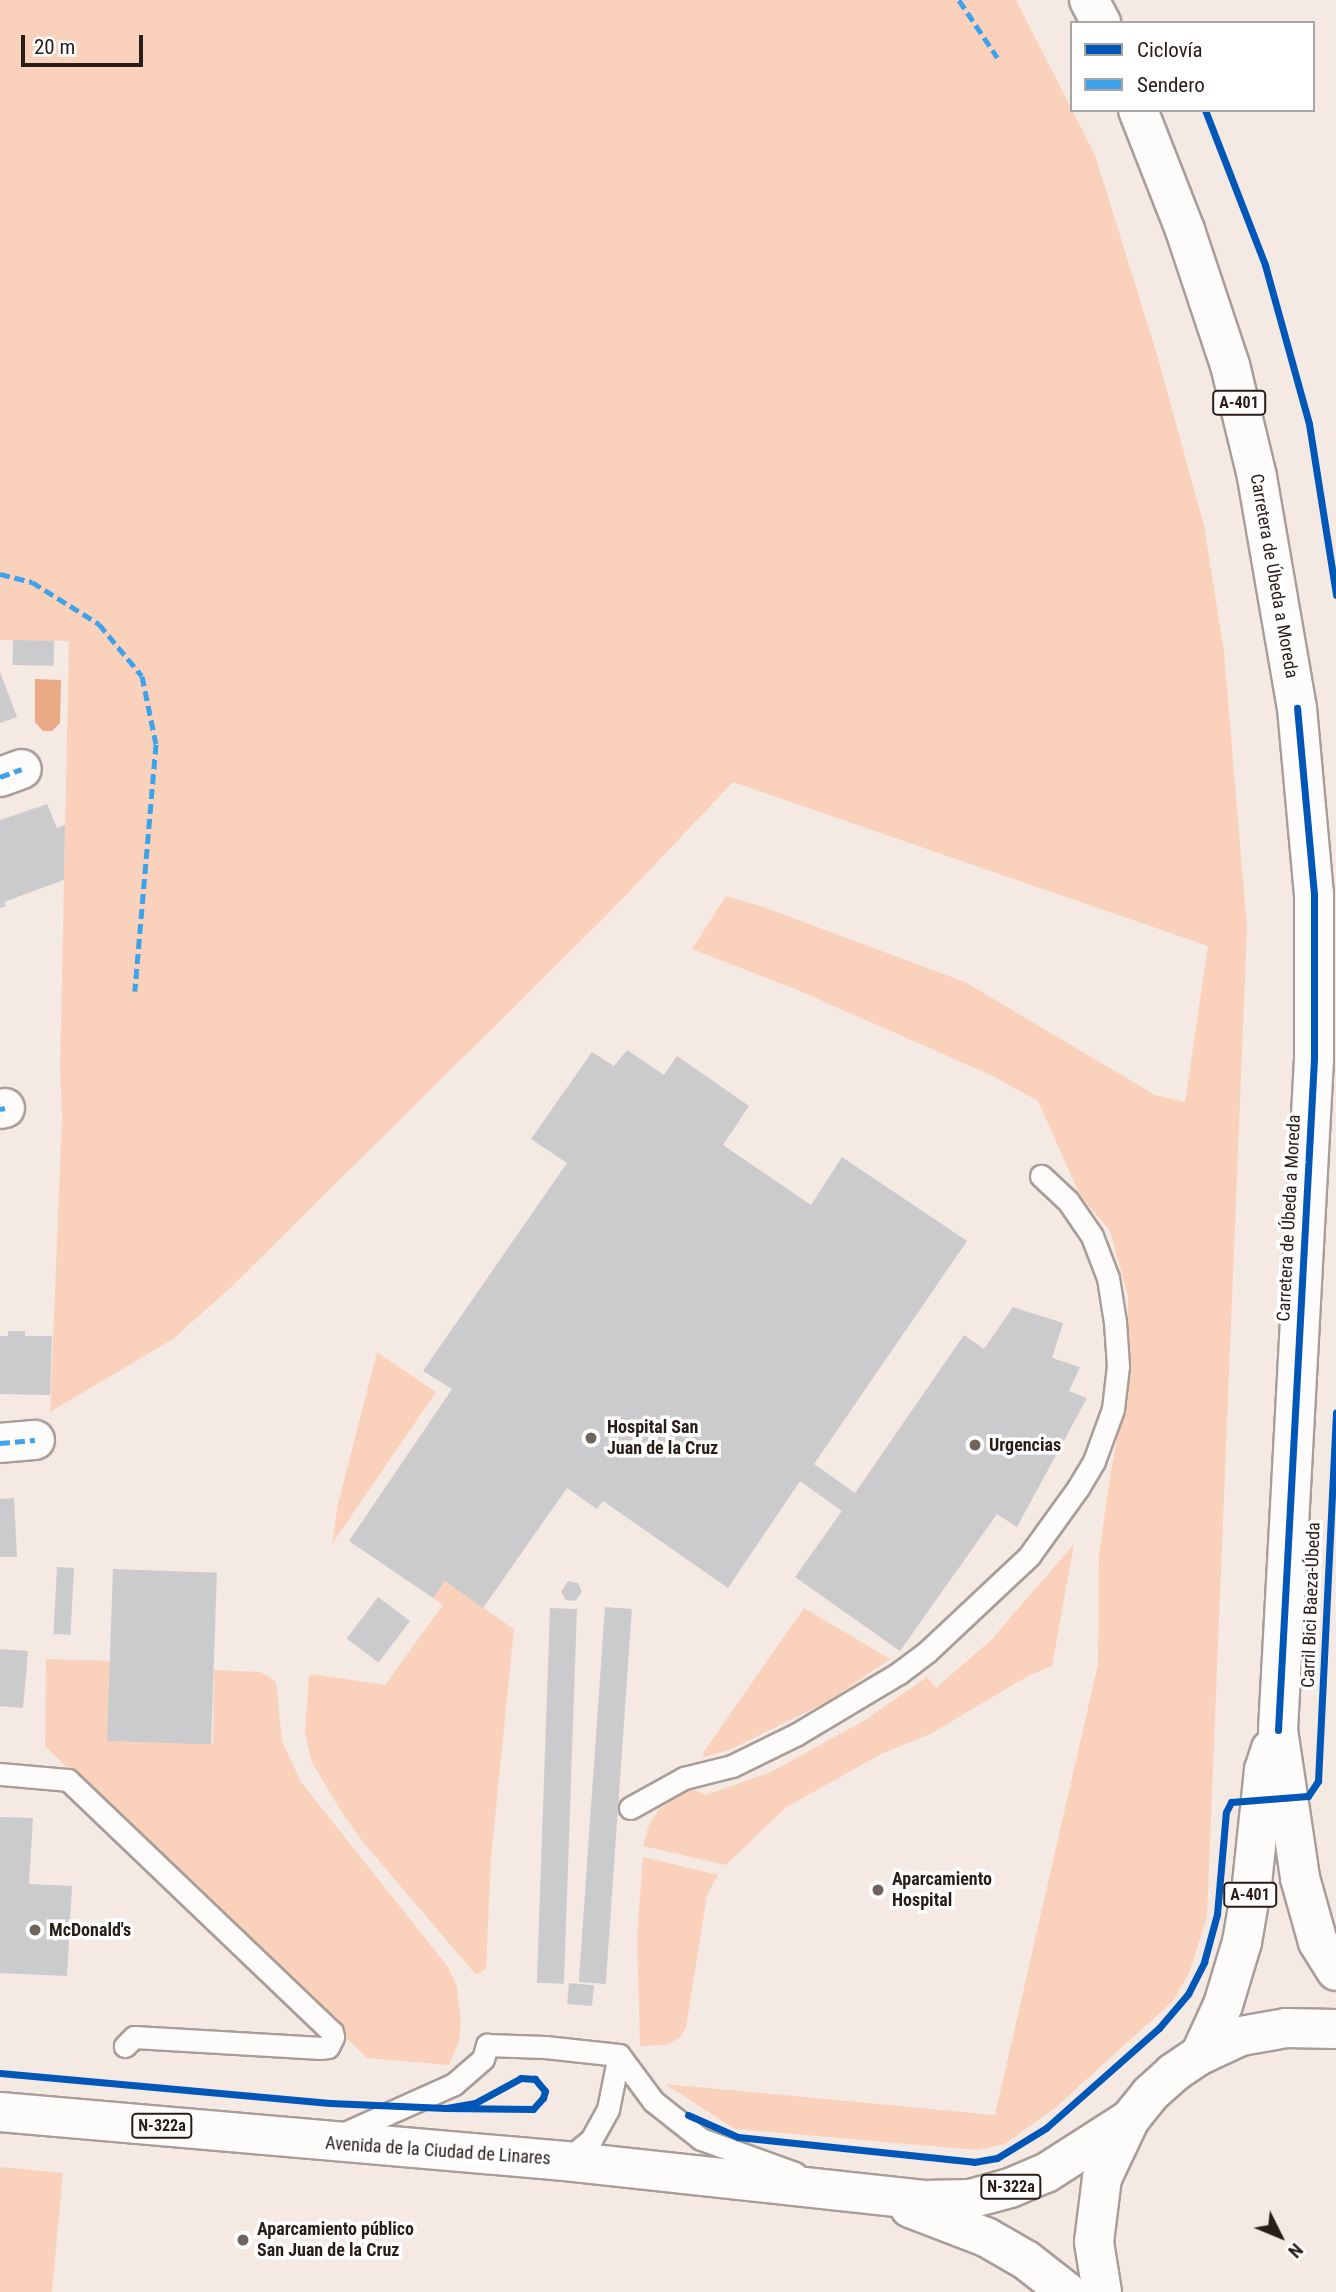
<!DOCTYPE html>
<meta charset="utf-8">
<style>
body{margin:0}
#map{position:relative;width:1336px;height:2292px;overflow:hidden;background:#f4e9e3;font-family:"Roboto Condensed",sans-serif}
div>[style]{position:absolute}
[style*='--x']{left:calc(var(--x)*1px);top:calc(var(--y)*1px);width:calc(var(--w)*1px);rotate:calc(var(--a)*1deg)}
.green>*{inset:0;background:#fad2bc}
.water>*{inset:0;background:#eaaa86}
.building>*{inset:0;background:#cbcbcd;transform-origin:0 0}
.roads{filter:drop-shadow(2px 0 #a89d98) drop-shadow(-2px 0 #a89d98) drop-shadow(0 2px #a89d98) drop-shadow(0 -2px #a89d98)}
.lane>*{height:21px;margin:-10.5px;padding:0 10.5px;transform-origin:10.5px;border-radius:10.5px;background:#fdfcfb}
.street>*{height:38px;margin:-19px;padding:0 19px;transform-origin:19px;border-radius:19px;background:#fdfcfb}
.primary>*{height:38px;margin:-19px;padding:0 19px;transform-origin:19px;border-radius:19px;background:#fdfcfb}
.quiet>*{height:5px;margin-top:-2.5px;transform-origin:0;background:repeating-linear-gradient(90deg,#3ea2ea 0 10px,transparent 0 15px)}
.cycleway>*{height:7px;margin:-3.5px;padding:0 3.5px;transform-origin:3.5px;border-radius:3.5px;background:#0057b8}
.dots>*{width:19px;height:19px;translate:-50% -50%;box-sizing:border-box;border:4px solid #fff;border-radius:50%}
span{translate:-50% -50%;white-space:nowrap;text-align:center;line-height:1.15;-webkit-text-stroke:7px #fff;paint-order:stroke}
.shield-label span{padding:2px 5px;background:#fff;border:2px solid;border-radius:5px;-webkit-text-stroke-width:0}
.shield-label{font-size:16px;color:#291d17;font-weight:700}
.street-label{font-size:18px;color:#291d17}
.poi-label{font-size:18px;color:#291d17;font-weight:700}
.left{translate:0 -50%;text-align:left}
.legend{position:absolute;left:1070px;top:21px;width:245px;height:91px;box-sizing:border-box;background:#fff;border:2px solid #a9a5a2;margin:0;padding:9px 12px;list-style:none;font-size:21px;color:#291d17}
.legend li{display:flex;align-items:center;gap:14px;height:35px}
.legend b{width:35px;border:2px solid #a9a5a2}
.north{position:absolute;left:1245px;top:2201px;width:70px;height:70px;-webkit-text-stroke:5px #fff;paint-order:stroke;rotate:133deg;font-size:19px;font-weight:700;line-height:28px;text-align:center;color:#291d17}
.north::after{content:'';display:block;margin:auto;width:24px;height:32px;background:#291d17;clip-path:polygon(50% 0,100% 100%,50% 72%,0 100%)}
.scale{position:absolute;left:21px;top:35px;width:122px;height:32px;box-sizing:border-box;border:4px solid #291d17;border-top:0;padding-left:9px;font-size:21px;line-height:24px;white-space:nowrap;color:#291d17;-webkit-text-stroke:5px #fff;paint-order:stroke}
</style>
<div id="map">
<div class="green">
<i style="clip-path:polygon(0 0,1016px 0,1095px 155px,1158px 358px,1204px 526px,1224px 651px,1247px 929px,1207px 1917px,1189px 1973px,1173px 2001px,1055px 2108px,1005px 2144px,977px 2150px,735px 2129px,665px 2084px,995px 2115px,1098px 1664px,1099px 1556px,1110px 1476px,1128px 1383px,1128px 1296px,1110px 1231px,1080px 1195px,1038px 1101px,991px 1075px,795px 989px,692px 949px,726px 896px,763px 907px,965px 982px,1155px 1095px,1185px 1102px,1208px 946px,733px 782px,608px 914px,229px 1289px,173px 1339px,50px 1412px,62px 1119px,60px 1069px,69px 641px,0 640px)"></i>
<i style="clip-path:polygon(377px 1352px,436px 1392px,332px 1544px,338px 1504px)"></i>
<i style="clip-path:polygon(1074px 1544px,1052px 1666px,1030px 1675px,930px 1734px,881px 1754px,785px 1808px,726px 1865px,643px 1846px,648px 1827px,659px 1809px,690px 1788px,706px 1795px,771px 1772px,865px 1720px,927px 1677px,936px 1688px,991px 1640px)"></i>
<i style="clip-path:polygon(445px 1581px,514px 1629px,491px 1859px,486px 1969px,476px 1975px,363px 1842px,341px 1811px,311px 1761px,305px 1731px,309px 1676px,313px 1674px,385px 1685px,443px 1605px,433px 1598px)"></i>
<i style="clip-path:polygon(804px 1608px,890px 1659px,827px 1702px,731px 1749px,704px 1757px,703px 1753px)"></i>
<i style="clip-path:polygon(46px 1659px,112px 1661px,110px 1741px,213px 1743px,214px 1670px,261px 1672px,276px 1682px,282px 1741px,301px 1782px,448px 1967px,457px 1986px,461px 2023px,459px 2042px,449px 2065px,367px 2058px,45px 1746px)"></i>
<i style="clip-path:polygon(643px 1857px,718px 1875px,707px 1895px,686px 2028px,680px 2037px,667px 2045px,640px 2046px,637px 1936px)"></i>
<i style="clip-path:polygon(0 2167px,63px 2173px,52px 2292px,0 2292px)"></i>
</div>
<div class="water">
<i style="clip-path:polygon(35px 679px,61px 680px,60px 723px,52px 731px,43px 731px,35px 722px)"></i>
</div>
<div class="building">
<i style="left:13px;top:640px;width:41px;height:25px;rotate:1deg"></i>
<i style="clip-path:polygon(0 672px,17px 717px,0 723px)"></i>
<i style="clip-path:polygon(47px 804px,57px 828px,65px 825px,64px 880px,4px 902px,6px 906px,0 908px,0 820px)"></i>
<i style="clip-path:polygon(627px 1050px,664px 1075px,677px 1056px,749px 1106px,723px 1145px,811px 1205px,842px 1157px,967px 1241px,814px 1464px,855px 1493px,964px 1335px,984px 1349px,1013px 1307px,1063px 1323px,1052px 1358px,1080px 1367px,1069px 1391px,1087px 1398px,1017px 1527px,997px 1514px,900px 1651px,795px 1577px,842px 1511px,800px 1481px,728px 1588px,603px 1501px,597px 1509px,567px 1488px,483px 1608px,445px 1581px,433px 1598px,349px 1541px,452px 1389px,423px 1371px,567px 1163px,531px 1139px,592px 1052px,614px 1066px)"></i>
<i style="clip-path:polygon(8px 1331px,25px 1331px,25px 1336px,52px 1336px,50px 1395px,0 1394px,0 1336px,8px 1336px)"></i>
<i style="clip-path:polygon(14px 1498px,17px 1557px,0 1557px,0 1499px)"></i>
<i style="left:57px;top:1567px;width:17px;height:67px;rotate:3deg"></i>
<i style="left:113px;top:1569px;width:104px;height:172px;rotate:2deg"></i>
<i style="clip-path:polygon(568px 1581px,578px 1583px,582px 1592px,575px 1601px,566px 1600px,561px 1592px)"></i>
<i style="left:378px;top:1597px;width:40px;height:52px;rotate:37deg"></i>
<i style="left:605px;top:1607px;width:27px;height:376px;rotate:4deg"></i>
<i style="left:550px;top:1608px;width:27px;height:375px;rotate:2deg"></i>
<i style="clip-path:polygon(0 1649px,28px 1651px,23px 1708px,0 1706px)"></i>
<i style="clip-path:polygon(0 1817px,33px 1818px,29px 1884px,72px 1886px,67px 1976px,0 1973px)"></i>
<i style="left:569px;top:1983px;width:25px;height:21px;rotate:5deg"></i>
</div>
<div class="roads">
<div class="lane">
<i style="--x:0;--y:1774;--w:68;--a:5"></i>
<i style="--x:68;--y:1780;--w:365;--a:43.7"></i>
<i style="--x:332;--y:2032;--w:5;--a:79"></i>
<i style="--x:333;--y:2037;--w:11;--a:117"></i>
<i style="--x:328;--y:2047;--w:7;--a:172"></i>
<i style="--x:321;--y:2048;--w:187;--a:-176.6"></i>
<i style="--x:134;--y:2037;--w:13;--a:135"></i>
<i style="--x:630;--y:1808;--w:62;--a:-29.1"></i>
<i style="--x:684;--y:1778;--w:49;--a:-14"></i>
<i style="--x:732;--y:1766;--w:72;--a:-26.2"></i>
<i style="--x:797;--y:1734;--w:119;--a:-30.9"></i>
<i style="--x:899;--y:1673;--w:36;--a:-37"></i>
<i style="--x:928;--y:1651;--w:139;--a:-43.2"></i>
<i style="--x:1029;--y:1556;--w:84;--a:-54.2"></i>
<i style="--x:1078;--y:1488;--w:31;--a:-59"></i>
<i style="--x:1094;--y:1461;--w:55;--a:-69.9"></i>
<i style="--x:1113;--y:1409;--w:43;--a:-83.4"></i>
<i style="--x:1118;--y:1366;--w:44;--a:-93.9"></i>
<i style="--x:1115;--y:1322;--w:45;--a:-99"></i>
<i style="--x:1108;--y:1278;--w:45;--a:-110.9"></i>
<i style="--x:1092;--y:1236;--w:42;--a:-124.4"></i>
<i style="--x:1068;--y:1201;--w:37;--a:-137"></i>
<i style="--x:338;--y:2136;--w:127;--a:-24.1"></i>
<i style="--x:454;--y:2084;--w:38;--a:-41"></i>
<i style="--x:483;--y:2059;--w:15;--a:-74"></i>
<i style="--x:487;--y:2045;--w:58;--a:2"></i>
<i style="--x:545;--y:2047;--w:74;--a:6.2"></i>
<i style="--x:619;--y:2055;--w:57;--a:53.5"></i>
<i style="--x:653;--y:2101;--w:61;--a:38.4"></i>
<i style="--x:701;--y:2139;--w:100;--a:19.9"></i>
<i style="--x:565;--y:2161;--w:33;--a:-39"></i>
<i style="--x:591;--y:2140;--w:35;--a:-61"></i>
<i style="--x:608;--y:2109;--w:55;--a:-78.5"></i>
</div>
<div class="street">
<i style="--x:0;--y:777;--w:23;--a:-20"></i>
<i style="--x:0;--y:1109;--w:5;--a:-11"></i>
<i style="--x:0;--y:1443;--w:35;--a:-5"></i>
</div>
<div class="primary">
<i style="--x:1089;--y:0;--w:26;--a:62"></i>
<i style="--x:1138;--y:110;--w:129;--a:68.6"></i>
<i style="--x:1185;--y:230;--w:142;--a:71.6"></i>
<i style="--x:1230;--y:365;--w:115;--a:76.4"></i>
<i style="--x:1257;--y:477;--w:234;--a:80.2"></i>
<i style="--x:1297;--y:708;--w:187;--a:84.8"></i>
<i style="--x:1314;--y:894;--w:165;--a:90"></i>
<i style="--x:1314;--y:1059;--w:672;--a:93.07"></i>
<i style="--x:1278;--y:1730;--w:150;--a:81.5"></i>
<i style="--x:1300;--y:1878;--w:66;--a:74.3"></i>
<i style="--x:1318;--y:1942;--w:34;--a:58"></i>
<i style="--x:1200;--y:2055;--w:55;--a:-65.3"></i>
<i style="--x:1223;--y:2005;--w:66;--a:-73.2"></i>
<i style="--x:1242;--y:1942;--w:59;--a:-80.2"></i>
<i style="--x:1252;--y:1884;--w:115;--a:-84"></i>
<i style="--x:1264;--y:1770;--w:22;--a:-72"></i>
<i style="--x:0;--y:2112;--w:567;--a:4.96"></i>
<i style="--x:565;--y:2161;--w:361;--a:6.2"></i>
<i style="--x:924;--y:2200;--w:46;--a:-1.2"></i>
<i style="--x:970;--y:2199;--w:41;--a:-15.4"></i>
<i style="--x:1010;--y:2188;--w:39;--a:-23"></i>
<i style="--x:1046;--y:2173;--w:100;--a:-32.7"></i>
<i style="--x:910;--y:2208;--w:81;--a:20.9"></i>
<i style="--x:986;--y:2237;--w:46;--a:29.9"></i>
<i style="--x:1026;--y:2260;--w:52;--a:38"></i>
<i style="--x:1102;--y:2292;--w:51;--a:-99.1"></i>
<i style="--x:1094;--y:2242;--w:64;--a:-82.9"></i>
<i style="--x:1102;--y:2178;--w:65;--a:-64.6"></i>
<i style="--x:1130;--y:2119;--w:32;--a:-51"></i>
<i style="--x:1150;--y:2094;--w:31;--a:-42"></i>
<i style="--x:1173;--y:2073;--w:32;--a:-34"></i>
<i style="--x:1200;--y:2055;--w:45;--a:-24.9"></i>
<i style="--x:1241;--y:2036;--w:46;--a:-10.1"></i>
<i style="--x:1286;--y:2028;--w:50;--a:1.1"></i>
</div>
</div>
<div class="quiet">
<i style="--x:959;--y:0;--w:69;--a:56.3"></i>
<i style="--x:0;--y:574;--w:33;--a:14"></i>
<i style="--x:32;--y:582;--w:79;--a:32.1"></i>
<i style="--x:99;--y:624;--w:67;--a:50.4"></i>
<i style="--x:142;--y:676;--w:69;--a:78.4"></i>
<i style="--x:156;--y:744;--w:248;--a:94.9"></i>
<i style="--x:0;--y:777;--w:23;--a:-20"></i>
<i style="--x:0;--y:1109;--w:5;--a:-11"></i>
<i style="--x:0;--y:1443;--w:35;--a:-5"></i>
</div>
<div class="cycleway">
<i style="--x:1205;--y:110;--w:166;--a:68.8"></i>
<i style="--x:1265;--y:265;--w:165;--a:74.5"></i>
<i style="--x:1309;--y:424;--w:173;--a:81"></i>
<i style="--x:1278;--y:1730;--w:672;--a:-86.93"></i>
<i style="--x:1314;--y:1059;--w:165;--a:-90"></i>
<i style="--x:1314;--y:894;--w:187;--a:-95.2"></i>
<i style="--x:0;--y:2073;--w:331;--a:5.2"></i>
<i style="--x:330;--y:2103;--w:116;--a:2.5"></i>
<i style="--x:446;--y:2108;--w:87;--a:0.7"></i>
<i style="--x:533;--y:2109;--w:15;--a:-48"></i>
<i style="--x:543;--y:2098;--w:7;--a:-74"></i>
<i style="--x:545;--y:2091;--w:16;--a:-130"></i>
<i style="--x:535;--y:2079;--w:14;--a:-176"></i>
<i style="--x:521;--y:2078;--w:52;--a:151.5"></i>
<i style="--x:475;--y:2103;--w:29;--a:170"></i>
<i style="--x:688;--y:2115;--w:55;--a:23.7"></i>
<i style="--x:738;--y:2137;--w:237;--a:6"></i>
<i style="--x:974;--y:2162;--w:23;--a:-10"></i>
<i style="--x:997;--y:2158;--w:57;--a:-31.5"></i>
<i style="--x:1046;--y:2128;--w:151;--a:-41.5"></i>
<i style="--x:1159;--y:2028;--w:45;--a:-49.5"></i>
<i style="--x:1188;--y:1994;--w:36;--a:-63"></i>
<i style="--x:1204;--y:1962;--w:50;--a:-74.8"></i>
<i style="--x:1217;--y:1914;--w:102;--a:-85"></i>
<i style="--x:1226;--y:1812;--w:11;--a:-63"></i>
<i style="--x:1231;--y:1802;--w:77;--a:-4.5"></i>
<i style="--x:1308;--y:1796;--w:18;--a:-56"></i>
<i style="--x:1318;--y:1781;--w:369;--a:-87.2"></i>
</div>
<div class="dots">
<i style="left:591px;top:1438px;background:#70645e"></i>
<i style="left:975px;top:1445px;background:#70645e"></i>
<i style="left:878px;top:1890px;background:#70645e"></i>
<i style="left:35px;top:1930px;background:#70645e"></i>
<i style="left:243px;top:2240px;background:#70645e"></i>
</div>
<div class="shield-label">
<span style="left:1239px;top:403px">A-401</span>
<span style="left:1250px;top:1895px">A-401</span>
<span style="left:162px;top:2126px">N-322a</span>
<span style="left:1011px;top:2187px">N-322a</span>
</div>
<div class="street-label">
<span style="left:1274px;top:576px;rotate:80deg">Carretera de Úbeda a Moreda</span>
<span style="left:1289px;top:1218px;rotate:-87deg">Carretera de Úbeda a Moreda</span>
<span style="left:1311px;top:1605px;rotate:-88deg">Carril Bici Baeza-Úbeda</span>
<span style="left:438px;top:2151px;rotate:4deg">Avenida de la Ciudad de Linares</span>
</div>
<div class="poi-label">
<span class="left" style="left:607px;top:1438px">Hospital San<br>Juan de la Cruz</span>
<span class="left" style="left:989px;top:1445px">Urgencias</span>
<span class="left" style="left:892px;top:1890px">Aparcamiento<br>Hospital</span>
<span class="left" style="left:49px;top:1930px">McDonald's</span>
<span class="left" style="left:257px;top:2240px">Aparcamiento público<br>San Juan de la Cruz</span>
</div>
<ul class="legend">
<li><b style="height:9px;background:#0057b8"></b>Ciclovía</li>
<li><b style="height:9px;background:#3ea2ea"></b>Sendero</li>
</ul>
<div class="north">N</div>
<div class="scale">20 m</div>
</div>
